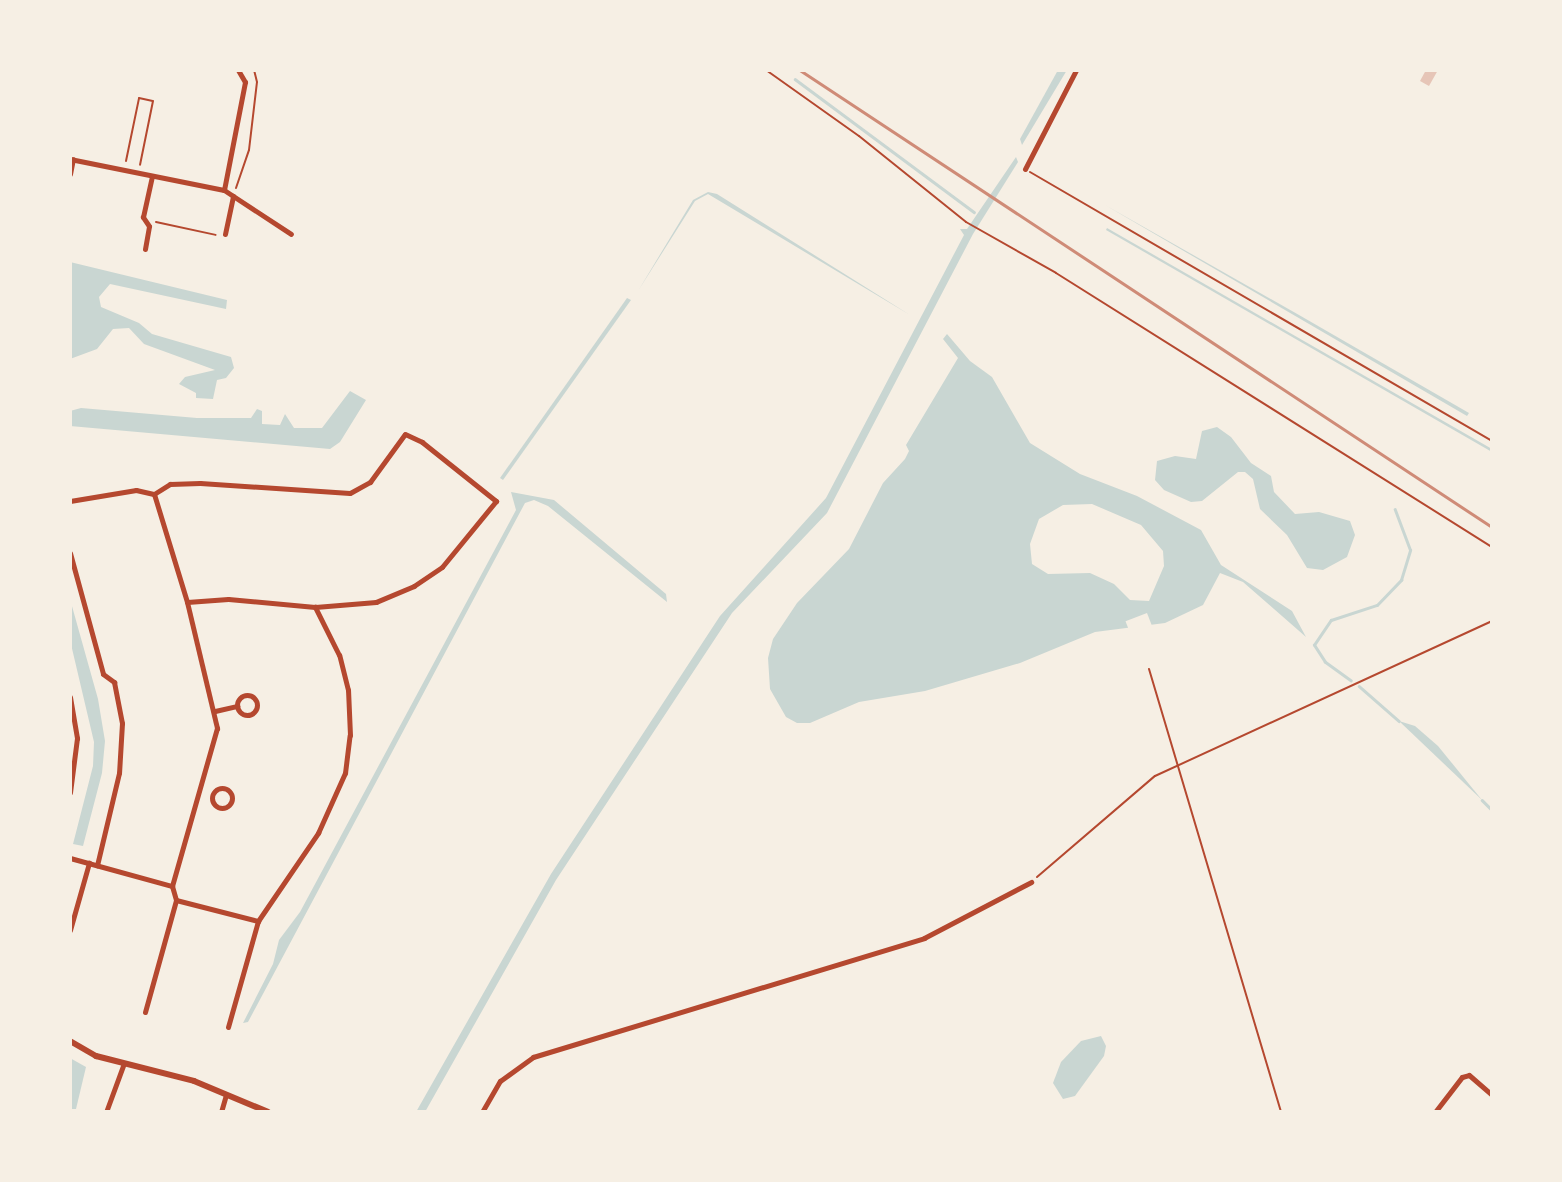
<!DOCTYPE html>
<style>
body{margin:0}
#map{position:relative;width:1562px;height:1182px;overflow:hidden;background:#f6efe4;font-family:Mulish,sans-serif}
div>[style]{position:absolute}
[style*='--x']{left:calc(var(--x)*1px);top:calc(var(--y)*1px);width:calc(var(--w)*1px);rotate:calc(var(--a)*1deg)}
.water>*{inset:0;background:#c9d6d2}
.pier>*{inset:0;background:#f6efe4;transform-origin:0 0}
.stream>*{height:2.5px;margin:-1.25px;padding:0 1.25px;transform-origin:1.25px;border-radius:1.25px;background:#c9d6d2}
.building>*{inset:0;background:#e6c5b7}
.path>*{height:2px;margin:-1px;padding:0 1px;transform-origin:1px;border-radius:1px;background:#b5482f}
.pedestrian>*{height:3.5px;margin:-1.75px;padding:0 1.75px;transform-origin:1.75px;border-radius:1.75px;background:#b5482f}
.minor>*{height:5px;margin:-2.5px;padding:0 2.5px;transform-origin:2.5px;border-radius:2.5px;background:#b5482f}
.minor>.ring{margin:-2.5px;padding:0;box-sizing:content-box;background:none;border:5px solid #b5482f;border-radius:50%}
.tertiary>*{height:6px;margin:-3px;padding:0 3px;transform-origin:3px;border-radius:3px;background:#b5482f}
.rail>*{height:2.5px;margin:-1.25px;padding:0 1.25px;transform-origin:1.25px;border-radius:1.25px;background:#cf8b77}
span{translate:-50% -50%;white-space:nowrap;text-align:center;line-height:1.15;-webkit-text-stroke:7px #f6efe4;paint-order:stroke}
.frame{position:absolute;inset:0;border:72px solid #f6efe4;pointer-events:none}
</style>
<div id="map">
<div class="water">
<i style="clip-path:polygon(1058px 70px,1067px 70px,1022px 145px,1020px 139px)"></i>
<i style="clip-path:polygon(1016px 157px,1018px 162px,973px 234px,827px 513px,732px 613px,556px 880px,425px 1112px,416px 1112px,551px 874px,720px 616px,826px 498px,964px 235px,960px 229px,967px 229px)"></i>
<i style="clip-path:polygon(708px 192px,717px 194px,910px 315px,708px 194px,695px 201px,638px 291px,693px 200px)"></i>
<i style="clip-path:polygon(1105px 205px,1299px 315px,1469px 413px,1467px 416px)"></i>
<i style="clip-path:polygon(1107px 228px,1492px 449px,1492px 452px,1106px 230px)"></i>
<i style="clip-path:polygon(70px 262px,227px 300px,226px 309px,110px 284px,99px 297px,101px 307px,139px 323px,152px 334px,231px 357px,234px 368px,226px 378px,217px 380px,213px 399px,196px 398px,196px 393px,179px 384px,185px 377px,215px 370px,144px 344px,129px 328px,113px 329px,97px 349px,70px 359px)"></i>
<i style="clip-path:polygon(627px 298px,631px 300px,503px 480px,500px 478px)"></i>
<i style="clip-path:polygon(evenodd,947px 334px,970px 361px,992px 377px,1030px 443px,1080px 474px,1137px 496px,1201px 530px,1221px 565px,1292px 611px,1306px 637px,1243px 582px,1220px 573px,1203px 605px,1165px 623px,1095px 632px,1020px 663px,925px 691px,859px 702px,810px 723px,797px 723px,786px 717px,770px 689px,768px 658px,773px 639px,797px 603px,849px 549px,883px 483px,905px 459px,909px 451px,906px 445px,958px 358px,943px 339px,947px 334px,1092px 504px,1141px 525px,1163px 551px,1164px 566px,1149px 601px,1130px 600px,1114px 584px,1090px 573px,1048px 574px,1032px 564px,1030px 544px,1039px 519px,1063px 505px,1092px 504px)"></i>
<i style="clip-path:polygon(350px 391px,366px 400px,340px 442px,330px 449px,70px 426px,70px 411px,81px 408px,197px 418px,251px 418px,257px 409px,262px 411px,262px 424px,280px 425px,285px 414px,294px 428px,322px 428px)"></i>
<i style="clip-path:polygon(1217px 427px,1231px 437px,1251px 463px,1271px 476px,1274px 492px,1295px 514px,1319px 512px,1350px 521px,1355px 535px,1347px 557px,1323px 570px,1307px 568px,1287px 535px,1260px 509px,1253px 479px,1245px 472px,1238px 472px,1202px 501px,1191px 502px,1164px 490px,1155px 480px,1157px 461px,1175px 456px,1196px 459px,1202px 431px)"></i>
<i style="clip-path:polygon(511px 492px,554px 500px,666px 594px,667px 602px,548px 506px,534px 500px,525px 503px,248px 1022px,243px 1023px,273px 964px,279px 940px,300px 912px,516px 510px)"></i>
<i style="clip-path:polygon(70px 599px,98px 699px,105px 741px,102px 773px,83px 846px,73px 844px,93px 766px,94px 742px,70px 640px)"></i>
<i style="clip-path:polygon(1399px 721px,1415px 726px,1438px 746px,1482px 800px)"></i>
<i style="clip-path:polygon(1101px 1036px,1106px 1046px,1104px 1056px,1075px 1096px,1063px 1099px,1053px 1083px,1061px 1062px,1081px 1041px)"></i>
<i style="clip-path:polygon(70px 1058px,86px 1067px,76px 1109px,70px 1109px)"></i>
</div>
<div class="pier">
<i style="left:1147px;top:613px;width:14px;height:23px;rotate:69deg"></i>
</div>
<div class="stream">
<i style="--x:795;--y:79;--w:223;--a:36.6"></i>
<i style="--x:1351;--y:681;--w:32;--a:-144"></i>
<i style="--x:1325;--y:662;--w:20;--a:-123"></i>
<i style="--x:1314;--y:645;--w:30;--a:-56"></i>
<i style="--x:1331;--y:620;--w:48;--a:-18.1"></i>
<i style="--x:1377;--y:605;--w:35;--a:-46"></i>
<i style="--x:1401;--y:580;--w:31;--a:-73"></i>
<i style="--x:1410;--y:550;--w:43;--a:-110.6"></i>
<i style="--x:1359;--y:686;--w:53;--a:41.2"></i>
<i style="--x:1482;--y:800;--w:14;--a:45"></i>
</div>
<div class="building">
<i style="clip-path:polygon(1426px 70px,1438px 70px,1429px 86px,1420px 81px)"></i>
</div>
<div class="path">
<i style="--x:766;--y:70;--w:114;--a:35.4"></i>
<i style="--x:859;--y:136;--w:137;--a:38.8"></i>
<i style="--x:966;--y:222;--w:103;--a:29.5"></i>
<i style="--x:1056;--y:273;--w:515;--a:32.15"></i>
<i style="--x:126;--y:161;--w:64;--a:-78.3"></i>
<i style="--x:139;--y:98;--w:14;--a:12"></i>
<i style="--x:153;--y:101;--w:65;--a:101.5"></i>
<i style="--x:1030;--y:172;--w:535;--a:30.21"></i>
<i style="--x:236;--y:188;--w:40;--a:-71.1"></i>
<i style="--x:249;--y:150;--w:68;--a:-83.3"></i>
<i style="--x:257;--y:82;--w:12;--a:-104"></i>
<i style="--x:156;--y:222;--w:61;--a:12.2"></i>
<i style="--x:1149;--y:669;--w:462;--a:73.4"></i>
<i style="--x:1037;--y:877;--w:155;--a:-40.6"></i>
<i style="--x:1155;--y:776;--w:371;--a:-24.7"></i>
</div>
<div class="pedestrian">
<i style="--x:464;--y:1112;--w:8;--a:0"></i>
</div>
<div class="minor">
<i style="--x:70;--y:159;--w:157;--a:11.4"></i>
<i style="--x:224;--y:190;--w:110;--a:-79"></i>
<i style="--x:245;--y:82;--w:14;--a:-120"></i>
<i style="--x:1025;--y:169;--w:111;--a:-62.7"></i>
<i style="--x:70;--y:174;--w:15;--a:-79"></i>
<i style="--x:224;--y:190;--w:80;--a:33.3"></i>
<i style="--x:225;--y:234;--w:39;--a:-78"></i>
<i style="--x:145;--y:249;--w:23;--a:-80"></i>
<i style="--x:149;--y:226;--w:11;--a:-124"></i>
<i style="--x:143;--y:217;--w:42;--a:-77.6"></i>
<i style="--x:154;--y:494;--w:19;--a:-32"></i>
<i style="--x:170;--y:484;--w:30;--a:-2"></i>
<i style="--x:200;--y:483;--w:150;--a:3.8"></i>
<i style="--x:350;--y:493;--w:23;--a:-29"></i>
<i style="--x:370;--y:482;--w:59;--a:-53.9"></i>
<i style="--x:405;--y:434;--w:19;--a:25"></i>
<i style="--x:422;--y:442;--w:95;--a:38.6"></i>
<i style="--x:496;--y:501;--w:85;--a:129.3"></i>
<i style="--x:442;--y:567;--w:34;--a:146"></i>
<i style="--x:414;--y:586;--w:41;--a:157.2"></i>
<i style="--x:376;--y:602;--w:61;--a:175.3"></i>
<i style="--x:315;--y:607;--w:87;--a:-174.7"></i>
<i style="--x:228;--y:599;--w:41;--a:175.8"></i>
<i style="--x:154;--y:494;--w:113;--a:73"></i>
<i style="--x:187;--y:602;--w:130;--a:76.6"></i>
<i style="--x:217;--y:728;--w:164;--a:105.9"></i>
<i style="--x:172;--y:886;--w:15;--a:74"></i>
<i style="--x:70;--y:501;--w:67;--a:-9.5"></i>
<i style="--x:136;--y:490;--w:18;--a:13"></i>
<i style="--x:70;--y:553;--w:125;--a:74.7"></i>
<i style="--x:103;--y:674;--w:14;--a:36"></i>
<i style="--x:114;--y:682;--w:42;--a:79"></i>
<i style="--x:122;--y:723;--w:50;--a:93.4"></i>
<i style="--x:119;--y:773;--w:95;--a:103.4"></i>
<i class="ring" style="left:237px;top:695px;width:15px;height:15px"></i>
<i style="--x:70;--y:697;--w:42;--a:80.3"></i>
<i style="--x:77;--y:738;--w:55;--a:97.3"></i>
<i style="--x:215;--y:711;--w:23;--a:-13"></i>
<i class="ring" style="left:212px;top:788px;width:15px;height:15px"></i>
<i style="--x:70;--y:858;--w:106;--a:15.4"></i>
<i style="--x:176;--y:900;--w:85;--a:14.4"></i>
<i style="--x:70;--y:930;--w:70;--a:-74.2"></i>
<i style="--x:145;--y:1012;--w:116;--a:-74.5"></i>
<i style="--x:228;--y:1027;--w:110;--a:-74.2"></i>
<i style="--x:258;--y:921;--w:107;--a:-55.7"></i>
<i style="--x:318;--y:833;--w:66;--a:-65.8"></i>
<i style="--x:345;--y:773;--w:38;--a:-83"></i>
<i style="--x:350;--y:735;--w:45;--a:-92.5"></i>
<i style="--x:348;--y:690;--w:36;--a:-104"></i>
<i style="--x:339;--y:655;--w:54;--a:-116.6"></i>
<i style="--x:106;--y:1112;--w:52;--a:-69.8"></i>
<i style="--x:221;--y:1112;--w:18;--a:-74"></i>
<i style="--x:482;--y:1112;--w:36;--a:-60"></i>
<i style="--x:500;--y:1081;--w:41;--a:-36"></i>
<i style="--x:533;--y:1057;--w:409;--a:-16.9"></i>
<i style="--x:924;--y:938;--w:121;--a:-27.6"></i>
<i style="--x:1435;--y:1112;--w:44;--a:-52.4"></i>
<i style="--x:1462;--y:1077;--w:7;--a:-16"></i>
<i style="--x:1469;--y:1075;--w:30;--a:41"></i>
</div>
<div class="tertiary">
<i style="--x:70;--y:1041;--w:30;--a:30"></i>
<i style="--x:96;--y:1056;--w:101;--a:14.3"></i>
<i style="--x:194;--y:1081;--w:80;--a:22.7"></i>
</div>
<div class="rail">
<i style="--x:800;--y:70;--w:829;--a:33.44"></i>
</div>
<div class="frame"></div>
</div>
